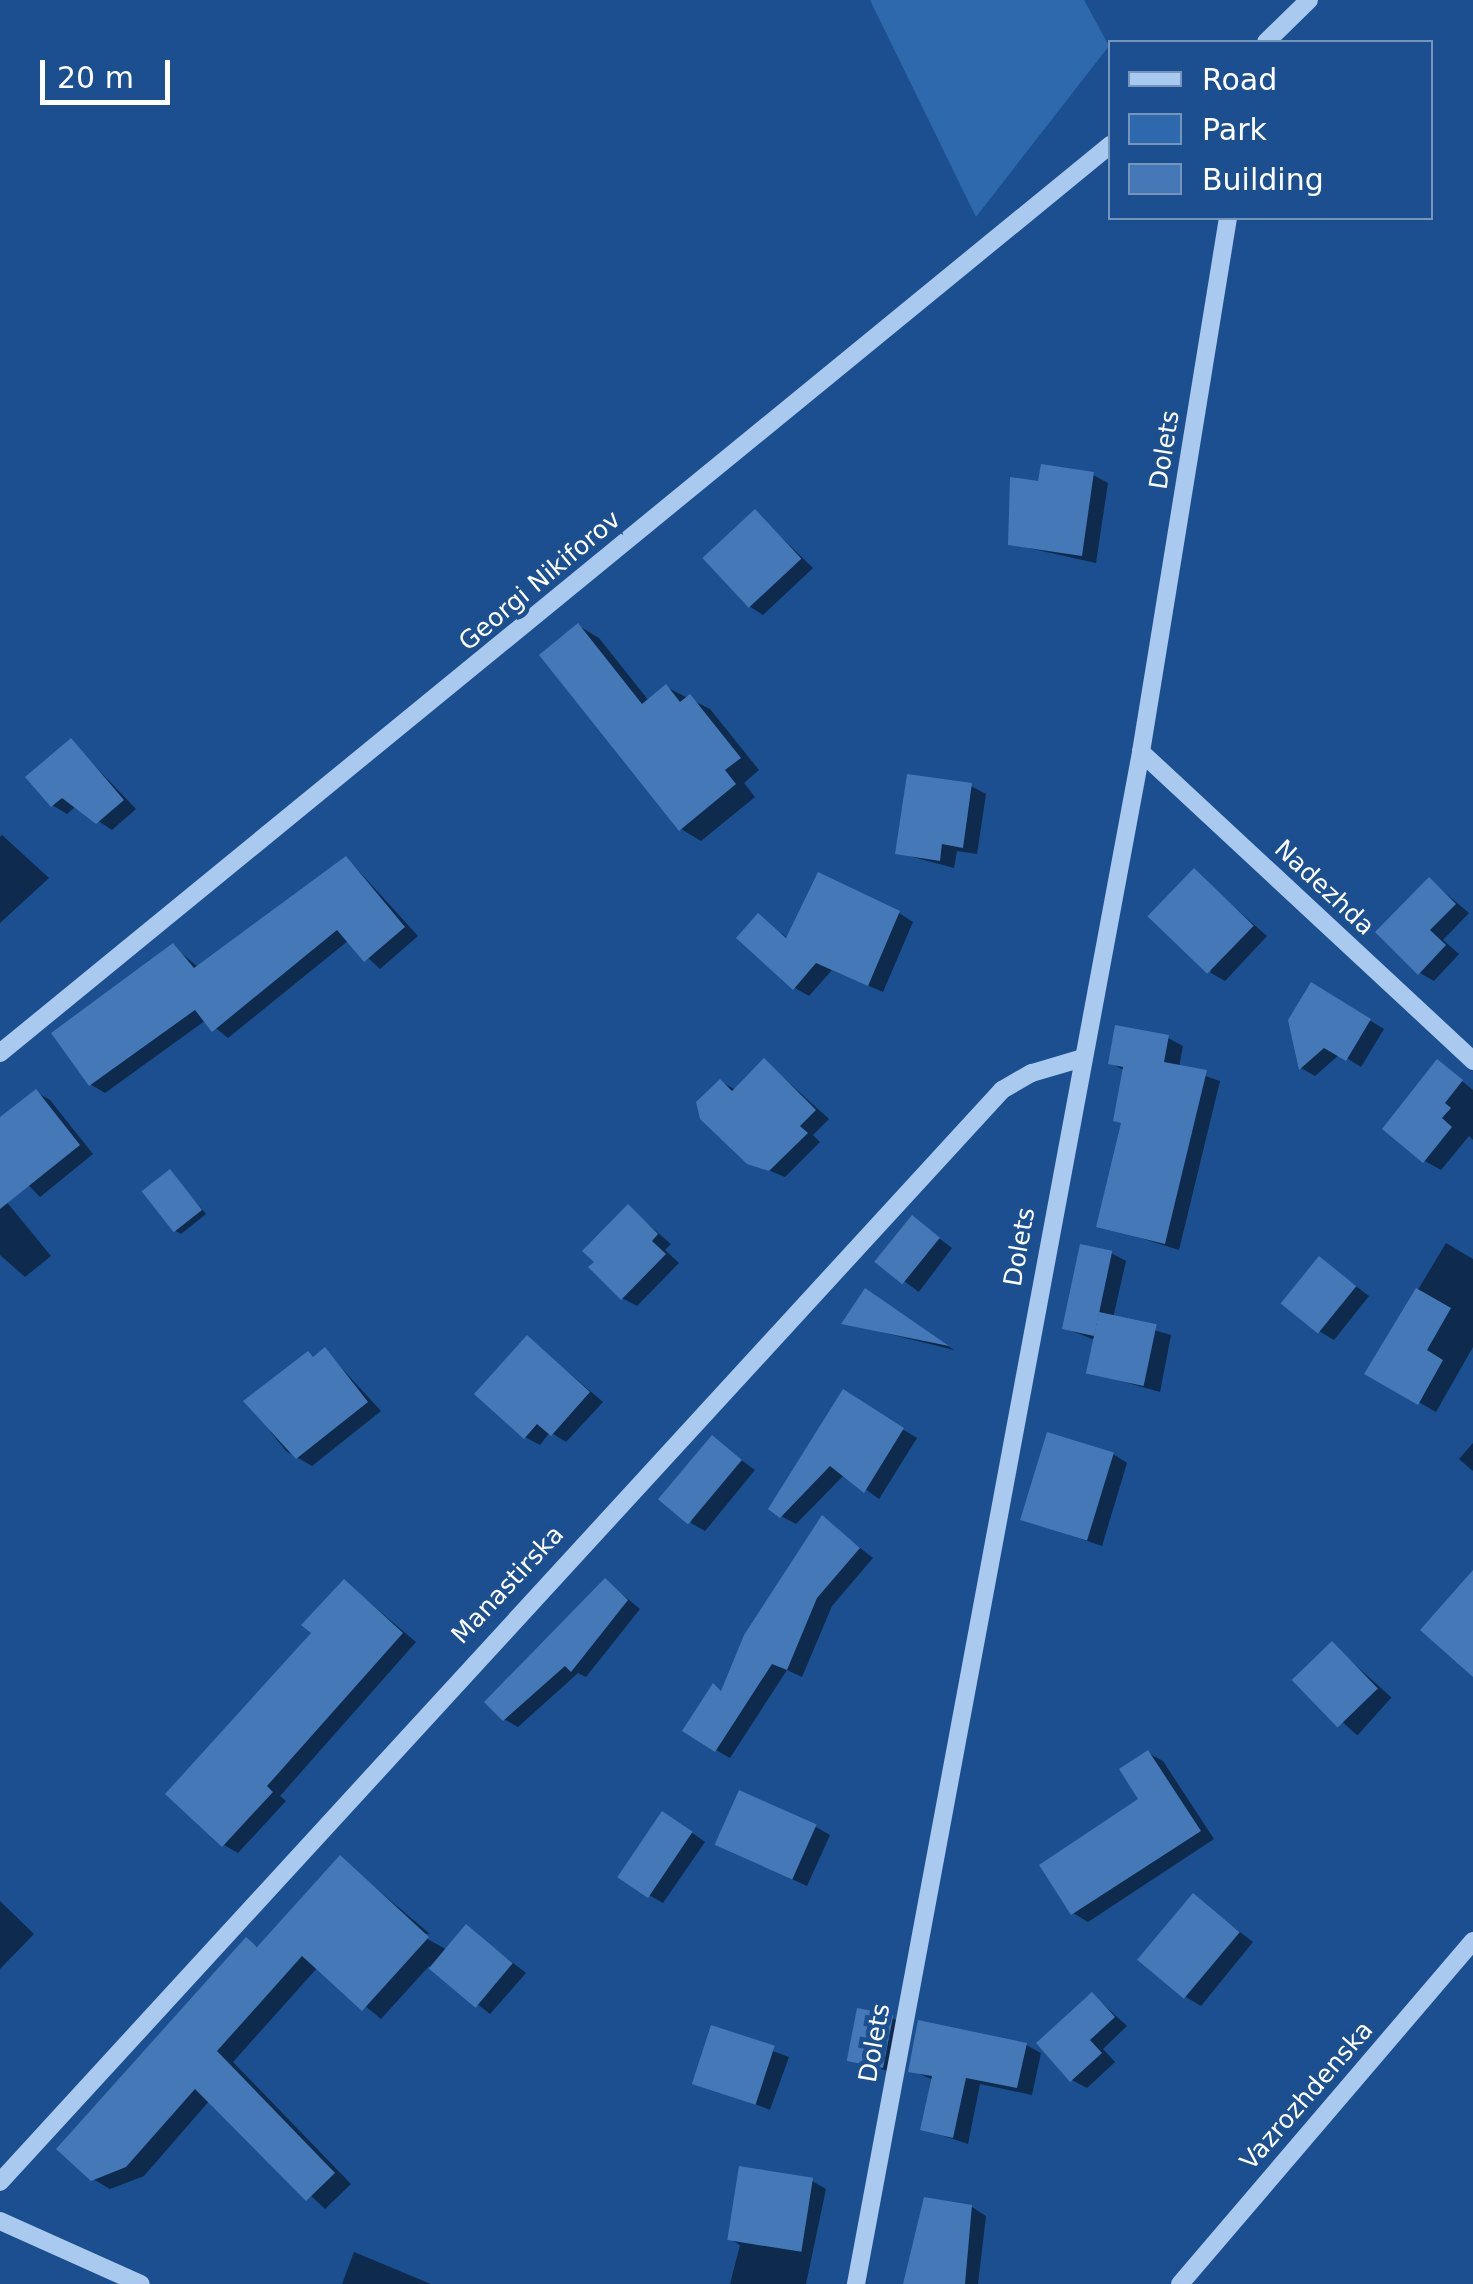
<!DOCTYPE html>
<style>
body{margin:0}
#map{position:relative;width:1473px;height:2284px;overflow:hidden;background:#1b4f8f;font-family:"DejaVu Sans",sans-serif}
div>[style]{position:absolute}
[style*='--x']{left:calc(var(--x)*1px);top:calc(var(--y)*1px);width:calc(var(--w)*1px);rotate:calc(var(--a)*1deg)}
.green>*{inset:0;background:#2e69ad}
.shadow>*{inset:0;background:#0007;transform-origin:0 0}
.building>*{inset:0;background:#4478b7;transform-origin:0 0}
.minor>*{height:18px;margin:-9px;padding:0 9px;transform-origin:9px;border-radius:9px;background:#a9c9ee}
span{translate:-50% -50%;white-space:nowrap;text-align:center;line-height:1.15;-webkit-text-stroke:9px #1b4f8f;paint-order:stroke}
.street-label{font-size:25px;color:#fff}
.legend{position:absolute;left:1108px;top:40px;width:325px;height:180px;box-sizing:border-box;background:#1b4f8f;border:2px solid #7695bc;margin:0;padding:12px 18px;list-style:none;font-size:30px;color:#fff}
.legend li{display:flex;align-items:center;gap:20px;height:50px}
.legend b{width:50px;border:2px solid #7695bc}
.scale{position:absolute;left:40px;top:60px;width:130px;height:45px;box-sizing:border-box;border:5px solid #fff;border-top:0;padding-left:12px;font-size:30px;line-height:35px;white-space:nowrap;color:#fff;-webkit-text-stroke:8px #1b4f8f;paint-order:stroke}
</style>
<div id="map">
<div class="green">
<i style="clip-path:polygon(870px 0,1084px 0,1109px 46px,976px 217px)"></i>
</div>
<div class="shadow">
<i style="clip-path:polygon(1093px 475px,1108px 483px,1096px 563px,1010px 544px,1012px 479px,1040px 484px)"></i>
<i style="clip-path:polygon(755px 512px,813px 568px,763px 615px,749px 606px)"></i>
<i style="clip-path:polygon(579px 626px,599px 638px,649px 701px,666px 687px,710px 709px,759px 770px,744px 783px,755px 797px,701px 841px,681px 829px)"></i>
<i style="clip-path:polygon(71px 741px,136px 809px,112px 830px,76px 806px,67px 814px,52px 805px)"></i>
<i style="clip-path:polygon(971px 786px,986px 794px,977px 854px,957px 851px,954px 868px,898px 853px)"></i>
<i style="clip-path:polygon(2px 835px,49px 878px,0 923px,0 837px)"></i>
<i style="clip-path:polygon(347px 858px,418px 936px,380px 969px,349px 940px,228px 1038px,206px 1020px,105px 1093px,90px 1084px,173px 946px,199px 968px)"></i>
<i style="clip-path:polygon(1194px 872px,1267px 936px,1225px 981px,1211px 973px)"></i>
<i style="clip-path:polygon(1430px 880px,1469px 913px,1443px 940px,1459px 954px,1434px 981px,1420px 973px)"></i>
<i style="clip-path:polygon(899px 913px,913px 922px,883px 992px,832px 970px,809px 996px,795px 988px,758px 916px,789px 939px)"></i>
<i style="clip-path:polygon(1312px 985px,1384px 1029px,1361px 1067px,1340px 1054px,1315px 1076px,1301px 1068px,1290px 1021px)"></i>
<i style="clip-path:polygon(1168px 1038px,1183px 1046px,1179px 1067px,1220px 1081px,1179px 1250px,1099px 1225px,1123px 1124px,1125px 1071px,1111px 1063px)"></i>
<i style="clip-path:polygon(765px 1061px,829px 1119px,813px 1135px,820px 1142px,785px 1177px,749px 1162px,721px 1082px,736px 1090px)"></i>
<i style="clip-path:polygon(1438px 1062px,1473px 1090px,1473px 1140px,1469px 1136px,1441px 1170px,1425px 1161px)"></i>
<i style="clip-path:polygon(36px 1092px,50px 1100px,93px 1154px,40px 1197px,0 1156px,0 1120px)"></i>
<i style="clip-path:polygon(170px 1172px,206px 1214px,181px 1234px,174px 1230px)"></i>
<i style="clip-path:polygon(0 1194px,51px 1256px,25px 1277px,0 1255px)"></i>
<i style="clip-path:polygon(629px 1208px,671px 1244px,665px 1250px,679px 1263px,637px 1306px,622px 1298px)"></i>
<i style="left:912px;top:1218px;width:50px;height:55px;rotate:37deg"></i>
<i style="clip-path:polygon(1446px 1243px,1473px 1259px,1473px 1347px,1436px 1412px,1368px 1373px)"></i>
<i style="clip-path:polygon(1111px 1253px,1126px 1261px,1113px 1318px,1171px 1335px,1160px 1392px,1089px 1372px,1095px 1340px,1064px 1328px)"></i>
<i style="clip-path:polygon(1320px 1259px,1369px 1296px,1334px 1340px,1319px 1331px)"></i>
<i style="clip-path:polygon(880px 1300px,954px 1350px,845px 1323px)"></i>
<i style="clip-path:polygon(528px 1338px,603px 1402px,566px 1442px,550px 1432px,540px 1445px,525px 1437px)"></i>
<i style="clip-path:polygon(325px 1350px,381px 1411px,312px 1466px,286px 1451px,247px 1402px,308px 1354px,314px 1358px)"></i>
<i style="clip-path:polygon(843px 1393px,917px 1438px,879px 1499px,845px 1474px,796px 1524px,781px 1516px)"></i>
<i style="clip-path:polygon(712px 1439px,755px 1470px,705px 1531px,691px 1523px)"></i>
<i style="clip-path:polygon(1473px 1443px,1473px 1471px,1459px 1459px)"></i>
<i style="clip-path:polygon(1113px 1454px,1127px 1463px,1102px 1546px,1024px 1519px)"></i>
<i style="clip-path:polygon(823px 1519px,873px 1558px,832px 1606px,802px 1677px,787px 1670px,730px 1758px,716px 1750px,714px 1687px,723px 1692px)"></i>
<i style="clip-path:polygon(606px 1581px,640px 1609px,586px 1677px,578px 1673px,518px 1727px,504px 1719px)"></i>
<i style="clip-path:polygon(345px 1582px,416px 1642px,280px 1796px,286px 1801px,238px 1853px,224px 1845px,314px 1633px)"></i>
<i style="left:1332px;top:1644px;width:80px;height:51px;rotate:42deg"></i>
<i style="clip-path:polygon(1148px 1753px,1163px 1761px,1214px 1839px,1088px 1922px,1073px 1913px,1141px 1800px)"></i>
<i style="clip-path:polygon(677px 1822px,705px 1842px,663px 1903px,649px 1895px)"></i>
<i style="clip-path:polygon(816px 1827px,830px 1835px,807px 1886px,732px 1852px)"></i>
<i style="clip-path:polygon(340px 1858px,430px 1934px,417px 1933px,449px 1951px,467px 1927px,526px 1973px,490px 2014px,429px 1966px,381px 2019px,318px 1967px,233px 2062px,351px 2184px,325px 2209px,210px 2100px,144px 2176px,110px 2189px,93px 2179px,246px 1940px,260px 1948px)"></i>
<i style="clip-path:polygon(1193px 1896px,1253px 1942px,1201px 2006px,1186px 1997px)"></i>
<i style="clip-path:polygon(0 1901px,34px 1934px,0 1969px)"></i>
<i style="clip-path:polygon(1093px 1995px,1127px 2026px,1103px 2049px,1115px 2062px,1087px 2088px,1072px 2080px)"></i>
<i style="clip-path:polygon(892px 2018px,907px 2026px,898px 2074px,851px 2060px)"></i>
<i style="left:712px;top:2029px;width:82px;height:56px;rotate:20deg"></i>
<i style="clip-path:polygon(1026px 2045px,1041px 2053px,1032px 2095px,980px 2084px,968px 2144px,923px 2129px,933px 2080px,911px 2070px)"></i>
<i style="clip-path:polygon(812px 2181px,826px 2189px,806px 2284px,730px 2284px,740px 2245px,728px 2238px)"></i>
<i style="clip-path:polygon(972px 2207px,986px 2216px,978px 2284px,908px 2284px)"></i>
<i style="clip-path:polygon(354px 2252px,431px 2284px,342px 2284px)"></i>
</div>
<div class="building">
<i style="clip-path:polygon(1041px 464px,1094px 472px,1082px 556px,1008px 545px,1010px 477px,1038px 481px)"></i>
<i style="left:755px;top:509px;width:68px;height:72px;rotate:47deg"></i>
<i style="clip-path:polygon(578px 623px,642px 704px,666px 684px,680px 702px,690px 694px,741px 758px,725px 770px,736px 784px,679px 831px,539px 655px)"></i>
<i style="clip-path:polygon(71px 738px,124px 800px,96px 824px,62px 798px,51px 807px,25px 777px)"></i>
<i style="clip-path:polygon(907px 774px,972px 783px,963px 848px,942px 844px,940px 861px,895px 854px)"></i>
<i style="clip-path:polygon(346px 856px,405px 927px,364px 962px,337px 930px,212px 1032px,195px 1010px,89px 1086px,51px 1033px,173px 943px,194px 968px)"></i>
<i style="left:1194px;top:868px;width:83px;height:67px;rotate:44deg"></i>
<i style="clip-path:polygon(818px 872px,900px 911px,868px 986px,816px 963px,793px 990px,736px 938px,758px 913px,786px 938px)"></i>
<i style="clip-path:polygon(1429px 877px,1456px 904px,1430px 930px,1446px 945px,1418px 975px,1375px 932px)"></i>
<i style="clip-path:polygon(1311px 982px,1371px 1019px,1346px 1061px,1324px 1048px,1299px 1070px,1288px 1020px)"></i>
<i style="clip-path:polygon(1115px 1025px,1169px 1035px,1164px 1062px,1207px 1070px,1165px 1244px,1096px 1227px,1121px 1123px,1113px 1121px,1123px 1067px,1108px 1064px)"></i>
<i style="clip-path:polygon(764px 1058px,816px 1110px,800px 1126px,808px 1133px,769px 1171px,747px 1164px,700px 1119px,696px 1102px,720px 1079px,732px 1091px)"></i>
<i style="clip-path:polygon(1437px 1059px,1463px 1080px,1445px 1103px,1451px 1108px,1442px 1118px,1452px 1127px,1423px 1163px,1382px 1129px)"></i>
<i style="clip-path:polygon(36px 1089px,80px 1145px,0 1209px,0 1117px)"></i>
<i style="left:170px;top:1169px;width:52px;height:36px;rotate:52deg"></i>
<i style="clip-path:polygon(628px 1204px,658px 1234px,652px 1241px,666px 1254px,621px 1300px,588px 1267px,594px 1262px,582px 1251px)"></i>
<i style="left:912px;top:1215px;width:36px;height:60px;rotate:39deg"></i>
<i style="left:1080px;top:1244px;width:33px;height:87px;rotate:12deg"></i>
<i style="left:1319px;top:1256px;width:48px;height:61px;rotate:39deg"></i>
<i style="clip-path:polygon(865px 1288px,949px 1346px,841px 1324px)"></i>
<i style="clip-path:polygon(1416px 1288px,1451px 1308px,1427px 1350px,1443px 1360px,1418px 1405px,1364px 1374px)"></i>
<i style="left:1099px;top:1312px;width:59px;height:63px;rotate:12deg"></i>
<i style="clip-path:polygon(527px 1335px,590px 1392px,551px 1436px,537px 1424px,524px 1439px,474px 1394px)"></i>
<i style="clip-path:polygon(325px 1347px,368px 1402px,296px 1459px,243px 1401px,308px 1351px,313px 1357px)"></i>
<i style="clip-path:polygon(843px 1389px,904px 1428px,864px 1493px,830px 1466px,780px 1518px,768px 1509px)"></i>
<i style="left:1047px;top:1432px;width:70px;height:92px;rotate:17deg"></i>
<i style="left:712px;top:1435px;width:39px;height:84px;rotate:40deg"></i>
<i style="clip-path:polygon(822px 1515px,860px 1548px,817px 1598px,787px 1670px,772px 1664px,715px 1752px,682px 1731px,713px 1683px,721px 1691px,744px 1635px)"></i>
<i style="clip-path:polygon(1473px 1570px,1473px 1677px,1420px 1630px)"></i>
<i style="clip-path:polygon(605px 1578px,628px 1600px,571px 1672px,565px 1666px,503px 1721px,484px 1702px)"></i>
<i style="clip-path:polygon(344px 1579px,403px 1633px,267px 1786px,273px 1792px,222px 1847px,165px 1794px,311px 1633px,301px 1625px)"></i>
<i style="left:1332px;top:1641px;width:66px;height:56px;rotate:46deg"></i>
<i style="clip-path:polygon(1148px 1750px,1201px 1831px,1071px 1915px,1039px 1865px,1138px 1799px,1119px 1769px)"></i>
<i style="left:739px;top:1790px;width:85px;height:60px;rotate:24deg"></i>
<i style="left:662px;top:1811px;width:37px;height:80px;rotate:34deg"></i>
<i style="clip-path:polygon(340px 1855px,429px 1937px,362px 2011px,302px 1956px,217px 2051px,335px 2173px,306px 2201px,195px 2089px,126px 2167px,91px 2181px,56px 2149px,246px 1937px,257px 1947px)"></i>
<i style="left:1193px;top:1893px;width:61px;height:87px;rotate:40deg"></i>
<i style="left:466px;top:1924px;width:61px;height:58px;rotate:40deg"></i>
<i style="clip-path:polygon(1092px 1992px,1115px 2017px,1090px 2040px,1102px 2053px,1070px 2082px,1036px 2043px)"></i>
<i style="left:857px;top:2008px;width:37px;height:54px;rotate:11deg"></i>
<i style="clip-path:polygon(918px 2020px,1027px 2043px,1017px 2088px,966px 2078px,953px 2138px,920px 2130px,932px 2076px,908px 2072px)"></i>
<i style="left:711px;top:2025px;width:67px;height:62px;rotate:18deg"></i>
<i style="left:739px;top:2166px;width:75px;height:75px;rotate:9deg"></i>
<i style="clip-path:polygon(924px 2197px,972px 2205px,965px 2284px,903px 2284px)"></i>
</div>
<div class="minor">
<i style="--x:1266;--y:42;--w:60;--a:-44.3"></i>
<i style="--x:1141;--y:752;--w:454;--a:42.9"></i>
<i style="--x:0;--y:1053;--w:1434;--a:-39.28"></i>
<i style="--x:0;--y:2182;--w:1482;--a:-47.46"></i>
<i style="--x:1002;--y:1090;--w:34;--a:-30"></i>
<i style="--x:1032;--y:1073;--w:49;--a:-16.6"></i>
<i style="--x:0;--y:2221;--w:154;--a:24.1"></i>
<i style="--x:856;--y:2284;--w:1558;--a:-79.46"></i>
<i style="--x:1141;--y:752;--w:541;--a:-80.75"></i>
<i style="--x:1180;--y:2284;--w:451;--a:-49.5"></i>
</div>
<div class="street-label">
<span style="left:1165px;top:450px;rotate:-81deg">Dolets</span>
<span style="left:540px;top:581px;rotate:-40deg">Georgi Nikiforov</span>
<span style="left:1324px;top:888px;rotate:43deg">Nadezhda</span>
<span style="left:1020px;top:1247px;rotate:-80deg">Dolets</span>
<span style="left:508px;top:1585px;rotate:-47deg">Manastirska</span>
<span style="left:875px;top:2043px;rotate:-80deg">Dolets</span>
<span style="left:1307px;top:2096px;rotate:-49deg">Vazrozhdenska</span>
</div>
<ul class="legend">
<li><b style="height:12px;background:#a9c9ee"></b>Road</li>
<li><b style="height:28px;background:#2e69ad"></b>Park</li>
<li><b style="height:28px;background:#4478b7"></b>Building</li>
</ul>
<div class="scale">20 m</div>
</div>
